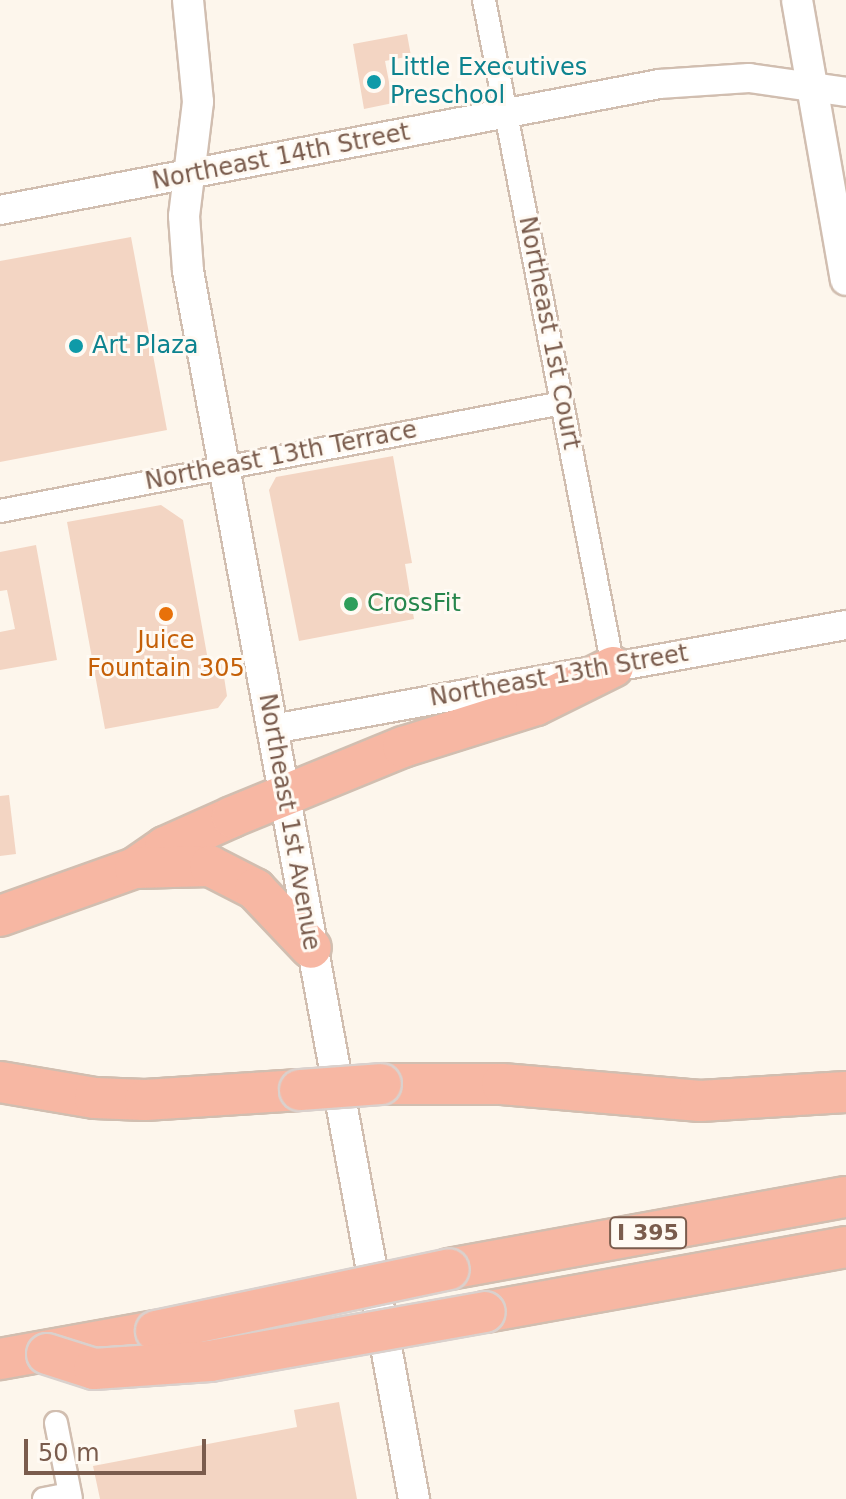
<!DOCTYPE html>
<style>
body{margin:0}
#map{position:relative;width:846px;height:1499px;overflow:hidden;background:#fdf6ec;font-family:"DejaVu Sans",sans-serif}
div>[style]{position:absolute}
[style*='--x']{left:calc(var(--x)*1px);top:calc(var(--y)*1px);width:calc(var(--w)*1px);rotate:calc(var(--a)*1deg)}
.building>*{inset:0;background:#f3d5c3}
.roads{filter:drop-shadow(2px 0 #d1beb0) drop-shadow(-2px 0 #d1beb0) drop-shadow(0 2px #d1beb0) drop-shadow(0 -2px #d1beb0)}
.minor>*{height:22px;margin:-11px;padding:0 11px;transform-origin:11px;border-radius:11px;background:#fff}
.tertiary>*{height:28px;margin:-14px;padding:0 14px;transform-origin:14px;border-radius:14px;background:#fff}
.secondary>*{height:30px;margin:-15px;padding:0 15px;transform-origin:15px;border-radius:15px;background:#fff}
.motorway>*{height:40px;margin:-20px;padding:0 20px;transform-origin:20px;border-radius:20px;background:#f7b7a3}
.bridges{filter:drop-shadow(2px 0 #dad1cd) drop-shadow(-2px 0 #dad1cd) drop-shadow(0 2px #dad1cd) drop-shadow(0 -2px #dad1cd)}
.motorway-bridge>*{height:40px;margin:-20px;padding:0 20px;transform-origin:20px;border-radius:20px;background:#f7b7a3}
.dots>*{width:22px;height:22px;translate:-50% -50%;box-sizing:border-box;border:4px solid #fffaf3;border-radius:50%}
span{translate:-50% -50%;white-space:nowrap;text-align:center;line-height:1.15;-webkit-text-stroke:6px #fffaf3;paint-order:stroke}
.shield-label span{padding:2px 6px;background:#fffaf3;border:2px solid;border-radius:6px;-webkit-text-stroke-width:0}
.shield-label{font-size:22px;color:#7a5c4d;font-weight:700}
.culture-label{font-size:24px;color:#0d838f}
.left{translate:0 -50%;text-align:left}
.street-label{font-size:24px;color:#7a5c4d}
.leisure-label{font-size:24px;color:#27864d}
.food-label{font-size:24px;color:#c56008}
.scale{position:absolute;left:24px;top:1439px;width:182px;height:36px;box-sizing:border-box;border:4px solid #7a5c4d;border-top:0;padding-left:10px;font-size:24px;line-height:28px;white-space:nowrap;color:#7a5c4d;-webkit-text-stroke:6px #fffaf3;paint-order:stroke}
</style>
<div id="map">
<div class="building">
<i style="clip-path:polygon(407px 34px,411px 56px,385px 61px,393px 103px,364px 109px,353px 44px)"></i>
<i style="clip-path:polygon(131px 237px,167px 430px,0 462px,0 261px)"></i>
<i style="clip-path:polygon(393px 456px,412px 563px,405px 564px,414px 619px,299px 641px,269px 490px,276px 477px)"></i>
<i style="clip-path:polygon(161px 505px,183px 520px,209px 666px,222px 664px,227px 696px,218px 708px,105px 729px,67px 522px)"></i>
<i style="clip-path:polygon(36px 545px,57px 660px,0 670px,0 632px,15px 629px,7px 590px,0 591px,0 552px)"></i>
<i style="clip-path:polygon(9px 795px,16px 854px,0 856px,0 796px)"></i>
<i style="clip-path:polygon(339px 1402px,357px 1499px,100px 1499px,93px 1466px,297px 1427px,294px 1410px)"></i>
</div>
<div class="roads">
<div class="minor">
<i style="--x:484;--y:0;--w:679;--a:79.05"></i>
<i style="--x:0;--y:511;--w:572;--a:-10.88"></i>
<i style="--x:56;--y:1423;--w:77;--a:78.8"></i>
<i style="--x:44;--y:1499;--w:26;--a:-11"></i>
</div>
<div class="tertiary">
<i style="--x:0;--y:210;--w:671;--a:-10.82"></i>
<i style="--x:659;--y:84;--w:90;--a:-3.8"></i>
<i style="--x:749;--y:78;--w:98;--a:8.2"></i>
<i style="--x:273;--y:729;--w:582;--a:-10.29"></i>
</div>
<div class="secondary">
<i style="--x:188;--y:0;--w:102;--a:84.4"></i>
<i style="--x:198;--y:102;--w:115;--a:97"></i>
<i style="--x:184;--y:216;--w:55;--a:85.8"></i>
<i style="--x:188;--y:271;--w:1249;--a:79.57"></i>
<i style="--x:797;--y:0;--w:284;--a:80.1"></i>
</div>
<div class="motorway">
<i style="--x:135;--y:868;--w:37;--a:-35"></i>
<i style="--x:165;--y:847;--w:73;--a:-24.1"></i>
<i style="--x:232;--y:817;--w:185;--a:-22.3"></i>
<i style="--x:403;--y:747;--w:139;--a:-17.5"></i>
<i style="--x:536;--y:705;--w:86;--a:-26.3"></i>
<i style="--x:0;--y:916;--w:143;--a:-19.6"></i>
<i style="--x:135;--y:868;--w:75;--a:-1.5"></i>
<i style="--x:210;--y:866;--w:51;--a:27.1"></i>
<i style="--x:255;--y:889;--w:81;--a:46.5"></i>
<i style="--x:0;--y:1082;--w:96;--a:9.6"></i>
<i style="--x:95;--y:1098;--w:50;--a:2.3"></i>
<i style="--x:145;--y:1100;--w:155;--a:-3.7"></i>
<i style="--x:381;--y:1084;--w:121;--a:0"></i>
<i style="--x:502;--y:1084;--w:199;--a:4.9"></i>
<i style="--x:700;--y:1101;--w:146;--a:-3.5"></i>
<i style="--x:449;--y:1269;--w:403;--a:-10.3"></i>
<i style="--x:485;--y:1312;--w:367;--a:-10.2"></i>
<i style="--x:0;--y:1359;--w:158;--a:-10.2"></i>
</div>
</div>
<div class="bridges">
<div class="motorway-bridge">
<i style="--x:300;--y:1090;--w:81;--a:-4.2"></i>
<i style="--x:156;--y:1331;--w:299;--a:-11.9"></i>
<i style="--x:47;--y:1354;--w:49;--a:17.7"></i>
<i style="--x:94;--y:1369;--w:116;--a:-3.9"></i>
<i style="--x:210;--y:1361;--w:279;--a:-10.1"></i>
</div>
</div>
<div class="dots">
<i style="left:374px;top:82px;background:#0f9aa8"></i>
<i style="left:76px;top:346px;background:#0f9aa8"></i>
<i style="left:351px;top:604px;background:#2e9e5b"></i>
<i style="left:166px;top:614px;background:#e8710a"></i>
</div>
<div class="shield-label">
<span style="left:648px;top:1233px">I 395</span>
</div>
<div class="culture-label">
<span class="left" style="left:390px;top:82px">Little Executives<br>Preschool</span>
<span class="left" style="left:92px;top:346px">Art Plaza</span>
</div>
<div class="street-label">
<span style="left:281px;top:157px;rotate:-11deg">Northeast 14th Street</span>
<span style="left:549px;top:333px;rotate:79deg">Northeast 1st Court</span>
<span style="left:281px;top:456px;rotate:-11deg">Northeast 13th Terrace</span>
<span style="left:559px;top:676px;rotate:-10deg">Northeast 13th Street</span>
<span style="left:289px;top:822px;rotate:80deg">Northeast 1st Avenue</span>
</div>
<div class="leisure-label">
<span class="left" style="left:367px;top:604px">CrossFit</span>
</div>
<div class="food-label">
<span style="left:166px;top:655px">Juice<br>Fountain 305</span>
</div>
<div class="scale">50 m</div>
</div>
